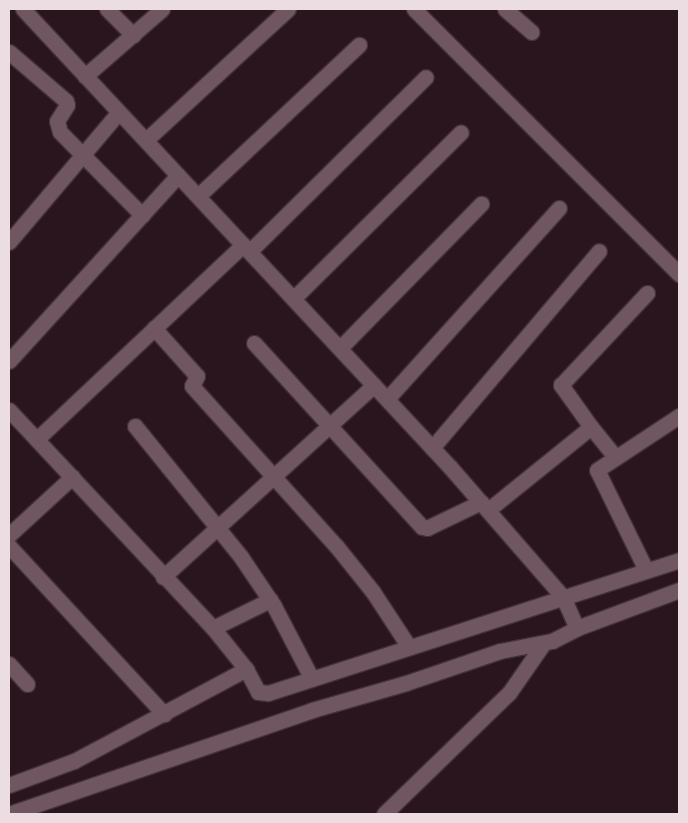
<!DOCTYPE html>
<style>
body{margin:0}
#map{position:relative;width:688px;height:823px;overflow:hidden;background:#2a151e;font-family:"Fira Sans",sans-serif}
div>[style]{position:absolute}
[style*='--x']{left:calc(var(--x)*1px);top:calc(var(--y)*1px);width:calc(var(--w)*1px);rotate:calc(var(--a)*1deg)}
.roads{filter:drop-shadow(1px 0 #413238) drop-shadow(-1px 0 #413238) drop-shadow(0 1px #413238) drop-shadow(0 -1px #413238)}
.minor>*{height:15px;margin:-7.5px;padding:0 7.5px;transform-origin:7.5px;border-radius:7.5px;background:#705661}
span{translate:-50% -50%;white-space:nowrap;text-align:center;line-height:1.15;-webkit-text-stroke:4px #200c15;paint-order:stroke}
.frame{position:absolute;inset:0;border:10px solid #ecdde3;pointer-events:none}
</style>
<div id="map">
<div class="roads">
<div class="minor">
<i style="--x:23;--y:9;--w:626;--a:47.01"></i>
<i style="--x:450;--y:467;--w:172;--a:49"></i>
<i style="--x:563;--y:597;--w:34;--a:66"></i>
<i style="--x:107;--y:9;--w:37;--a:45"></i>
<i style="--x:414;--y:9;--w:375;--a:45"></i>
<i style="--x:505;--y:9;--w:35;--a:41"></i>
<i style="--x:9;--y:52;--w:75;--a:40.7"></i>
<i style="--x:66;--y:101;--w:4;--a:76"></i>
<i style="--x:67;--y:105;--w:19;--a:122"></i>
<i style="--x:57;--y:121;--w:11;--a:75"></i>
<i style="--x:60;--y:132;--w:117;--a:45.3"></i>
<i style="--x:85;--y:76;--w:102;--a:-41"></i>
<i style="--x:146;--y:140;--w:193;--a:-42.7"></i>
<i style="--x:198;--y:196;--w:221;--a:-43.2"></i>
<i style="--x:9;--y:242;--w:170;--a:-49.8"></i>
<i style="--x:250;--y:251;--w:247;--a:-44.7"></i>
<i style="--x:294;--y:298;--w:235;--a:-44.8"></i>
<i style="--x:154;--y:328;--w:64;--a:48.1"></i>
<i style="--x:197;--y:376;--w:11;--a:117"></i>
<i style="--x:192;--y:386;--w:217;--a:48"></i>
<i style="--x:337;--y:547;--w:58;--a:51.3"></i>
<i style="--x:373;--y:592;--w:66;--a:56.8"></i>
<i style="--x:254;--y:343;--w:249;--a:47.6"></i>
<i style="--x:422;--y:527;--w:5;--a:11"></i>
<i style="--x:427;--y:528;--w:60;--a:-25.7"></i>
<i style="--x:340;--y:348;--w:202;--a:-45.6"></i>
<i style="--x:9;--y:361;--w:251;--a:-47.7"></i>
<i style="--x:387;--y:399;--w:257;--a:-48"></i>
<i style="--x:9;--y:410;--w:299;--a:46.9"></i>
<i style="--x:213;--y:628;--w:53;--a:51.2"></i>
<i style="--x:135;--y:426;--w:169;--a:51"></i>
<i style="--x:241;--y:557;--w:59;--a:56"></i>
<i style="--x:274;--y:606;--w:82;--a:62.5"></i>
<i style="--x:591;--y:427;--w:52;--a:-125.5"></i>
<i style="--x:561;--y:385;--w:126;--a:-46.9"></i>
<i style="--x:37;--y:439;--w:283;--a:-43.3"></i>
<i style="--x:432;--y:448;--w:258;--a:-49.7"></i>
<i style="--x:488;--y:510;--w:132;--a:-38.9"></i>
<i style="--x:591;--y:427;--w:38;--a:51"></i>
<i style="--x:9;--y:535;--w:86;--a:-42.6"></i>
<i style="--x:9;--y:546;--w:229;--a:47.3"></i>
<i style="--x:646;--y:570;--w:111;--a:-116.1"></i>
<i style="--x:597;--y:470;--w:98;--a:-33.4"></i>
<i style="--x:163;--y:577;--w:285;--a:-42.3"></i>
<i style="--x:213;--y:628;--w:64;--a:-26.2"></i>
<i style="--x:9;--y:664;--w:27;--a:48"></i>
<i style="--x:9;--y:785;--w:69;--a:-20.3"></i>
<i style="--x:74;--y:761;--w:195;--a:-28.1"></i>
<i style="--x:246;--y:669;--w:26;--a:62"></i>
<i style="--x:258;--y:692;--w:10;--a:6"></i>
<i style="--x:268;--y:693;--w:432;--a:-17.9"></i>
<i style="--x:9;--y:814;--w:320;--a:-18.9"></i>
<i style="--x:312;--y:710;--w:98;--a:-16"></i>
<i style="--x:406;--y:683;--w:99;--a:-18.8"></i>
<i style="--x:500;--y:651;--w:53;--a:-10.9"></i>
<i style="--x:552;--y:641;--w:28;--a:-27"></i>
<i style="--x:577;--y:628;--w:109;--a:-20.4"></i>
<i style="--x:384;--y:814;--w:174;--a:-44.1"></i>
<i style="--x:509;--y:693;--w:60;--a:-55.2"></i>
</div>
</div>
<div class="frame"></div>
</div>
